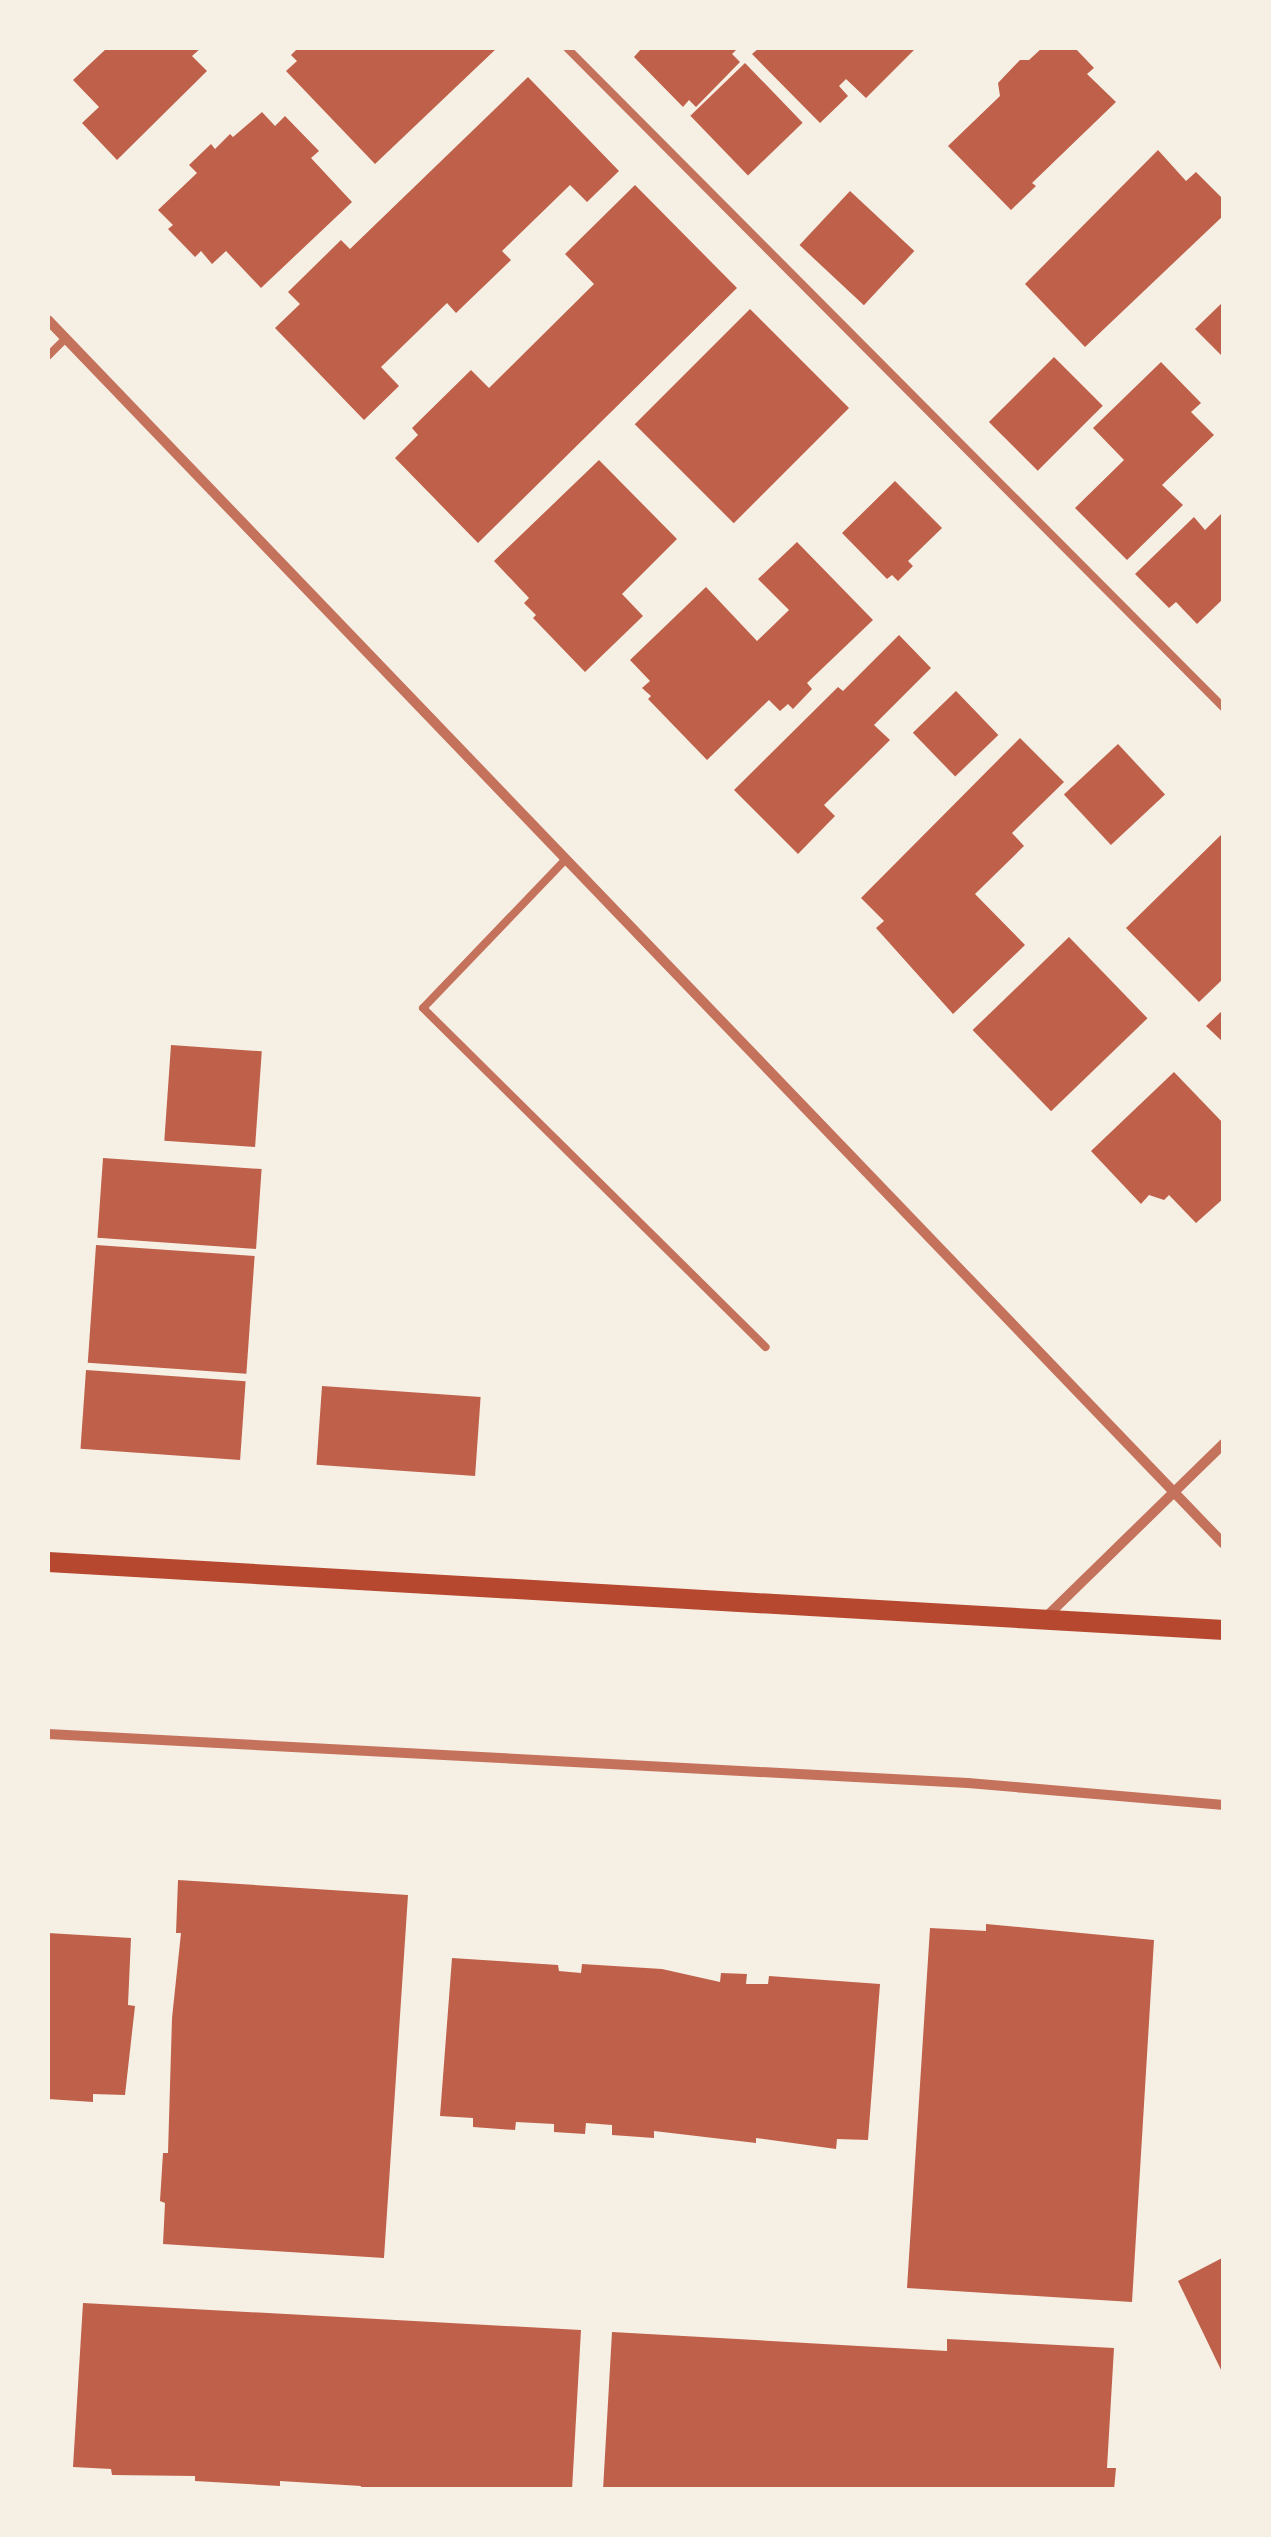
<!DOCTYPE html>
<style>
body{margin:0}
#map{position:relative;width:1271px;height:2537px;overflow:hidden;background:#f6efe4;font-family:"Varela Round",sans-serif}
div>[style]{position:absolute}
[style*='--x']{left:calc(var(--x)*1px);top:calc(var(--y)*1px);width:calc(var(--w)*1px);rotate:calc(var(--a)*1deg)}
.building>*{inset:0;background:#bf614a;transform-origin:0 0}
.service>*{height:8px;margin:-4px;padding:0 4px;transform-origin:4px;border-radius:4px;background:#c5725c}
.minor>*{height:10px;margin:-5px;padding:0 5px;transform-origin:5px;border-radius:5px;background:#c5725c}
.secondary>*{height:20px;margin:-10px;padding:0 10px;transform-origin:10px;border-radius:10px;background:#b5482f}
span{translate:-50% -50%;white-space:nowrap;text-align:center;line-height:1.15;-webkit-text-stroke:10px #f6efe4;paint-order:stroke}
.frame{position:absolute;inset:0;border:50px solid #f6efe4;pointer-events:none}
</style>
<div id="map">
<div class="building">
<i style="clip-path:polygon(107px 48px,201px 48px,192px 56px,207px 71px,117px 160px,82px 123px,99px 107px,73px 80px)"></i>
<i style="clip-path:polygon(298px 48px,497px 48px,375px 164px,286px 71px,297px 61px,291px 55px)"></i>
<i style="clip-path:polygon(642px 48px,738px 48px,732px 54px,740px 62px,696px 107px,689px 100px,683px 107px,634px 57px)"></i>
<i style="clip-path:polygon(759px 48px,916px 48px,866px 98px,846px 79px,839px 86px,848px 96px,820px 123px,752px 54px)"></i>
<i style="clip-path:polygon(1042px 48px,1075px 48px,1094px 68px,1087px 74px,1116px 102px,1032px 183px,1036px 186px,1011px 210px,948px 146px,1000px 96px,998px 83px,1020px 60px,1029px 60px)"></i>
<i style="left:745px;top:63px;width:83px;height:76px;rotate:46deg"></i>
<i style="clip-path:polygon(528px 77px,619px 171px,587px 202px,570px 185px,502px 251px,511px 260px,456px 313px,447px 303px,381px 367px,399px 386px,364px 420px,275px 328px,300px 304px,288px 292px,341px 240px,350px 249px)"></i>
<i style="clip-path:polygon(262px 112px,275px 126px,285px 116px,319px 151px,311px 158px,352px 202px,261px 288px,226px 251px,212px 264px,201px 251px,195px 257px,168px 229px,173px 225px,158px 210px,197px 173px,189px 165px,211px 144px,215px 149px,230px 134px,233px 137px)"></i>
<i style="clip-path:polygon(1158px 150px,1186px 181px,1196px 172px,1224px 200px,1224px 215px,1085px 347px,1025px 284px)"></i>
<i style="clip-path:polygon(635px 185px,737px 288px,478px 543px,395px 458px,418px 435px,412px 428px,471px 370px,489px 388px,594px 284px,565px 254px)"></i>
<i style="left:850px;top:191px;width:88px;height:74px;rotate:43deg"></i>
<i style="clip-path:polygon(1224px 301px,1224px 358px,1195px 329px)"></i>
<i style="left:750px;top:309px;width:140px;height:163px;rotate:45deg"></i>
<i style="left:1054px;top:357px;width:69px;height:92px;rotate:45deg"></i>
<i style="clip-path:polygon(1161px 362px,1201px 403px,1191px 412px,1214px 435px,1162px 485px,1183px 505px,1127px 560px,1075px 508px,1124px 460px,1093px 428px)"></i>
<i style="clip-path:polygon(599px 460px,677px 539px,622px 594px,643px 616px,585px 672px,533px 618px,536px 615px,524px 603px,529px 598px,494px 561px)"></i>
<i style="clip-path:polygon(895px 481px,942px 528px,908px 561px,913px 566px,898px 581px,892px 575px,887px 579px,842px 533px)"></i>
<i style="clip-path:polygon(1221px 514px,1224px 598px,1197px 624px,1176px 602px,1169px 608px,1135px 574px,1194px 517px,1205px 530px)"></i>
<i style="clip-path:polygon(797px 542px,873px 620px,807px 683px,812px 689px,793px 709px,788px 704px,780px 711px,769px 700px,707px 760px,648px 699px,651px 696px,642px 688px,650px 681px,630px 660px,706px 587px,757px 641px,789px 610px,758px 579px)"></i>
<i style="clip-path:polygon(899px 635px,931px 668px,874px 725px,890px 740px,824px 805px,835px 816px,798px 854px,734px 790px,838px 687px,843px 691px)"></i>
<i style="left:956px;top:691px;width:61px;height:60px;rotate:46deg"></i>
<i style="clip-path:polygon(1020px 738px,1064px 782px,1012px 833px,1024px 846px,975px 894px,1025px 945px,953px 1014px,876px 928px,884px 921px,861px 898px)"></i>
<i style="left:1118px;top:744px;width:69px;height:74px;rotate:47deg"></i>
<i style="clip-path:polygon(1224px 832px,1224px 978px,1199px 1002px,1126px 928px)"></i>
<i style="left:1069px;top:937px;width:113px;height:134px;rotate:46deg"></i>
<i style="clip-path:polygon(1224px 1009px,1224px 1043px,1206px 1026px)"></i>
<i style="left:171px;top:1045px;width:91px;height:96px;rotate:4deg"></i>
<i style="clip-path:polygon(1174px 1072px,1224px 1124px,1224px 1198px,1196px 1223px,1169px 1195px,1164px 1200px,1149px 1195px,1141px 1204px,1091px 1151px)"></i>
<i style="left:103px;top:1158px;width:159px;height:80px;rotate:4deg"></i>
<i style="left:96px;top:1245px;width:159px;height:118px;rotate:4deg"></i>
<i style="left:86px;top:1370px;width:160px;height:79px;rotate:4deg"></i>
<i style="left:322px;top:1386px;width:159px;height:79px;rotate:4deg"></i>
<i style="clip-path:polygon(178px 1880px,408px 1895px,384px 2258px,163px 2244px,165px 2203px,160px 2201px,163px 2153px,168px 2153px,172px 2018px,181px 1933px,176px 1933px)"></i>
<i style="clip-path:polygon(986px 1924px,1154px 1940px,1132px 2302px,907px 2288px,930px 1928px,986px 1931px)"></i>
<i style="clip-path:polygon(48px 1933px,131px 1938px,128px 2005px,135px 2006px,125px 2095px,93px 2094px,93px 2102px,48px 2099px)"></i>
<i style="clip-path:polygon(452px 1958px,558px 1965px,559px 1971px,581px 1973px,582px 1964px,662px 1969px,720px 1982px,721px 1973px,747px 1974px,746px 1984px,768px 1984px,769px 1976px,880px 1984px,868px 2140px,837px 2139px,836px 2149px,756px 2138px,756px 2143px,654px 2131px,654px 2138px,612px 2135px,612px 2125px,586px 2123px,585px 2134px,554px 2132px,554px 2124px,516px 2122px,515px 2130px,473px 2127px,473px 2118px,440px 2116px)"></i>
<i style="clip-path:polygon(1224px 2257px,1224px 2376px,1178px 2281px)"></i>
<i style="clip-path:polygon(83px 2303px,581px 2330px,572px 2490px,360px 2490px,361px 2486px,280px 2481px,280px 2486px,195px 2481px,195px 2476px,112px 2475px,111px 2469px,73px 2467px)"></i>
<i style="clip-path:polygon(612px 2332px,947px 2351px,947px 2339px,1114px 2348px,1107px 2468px,1116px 2468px,1114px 2490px,603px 2490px)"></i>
</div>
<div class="service">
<i style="--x:567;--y:48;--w:931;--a:45.13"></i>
<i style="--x:48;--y:356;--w:24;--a:-45"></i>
<i style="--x:565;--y:860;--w:205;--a:133.8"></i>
<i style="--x:423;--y:1008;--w:482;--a:44.7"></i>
</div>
<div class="minor">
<i style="--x:48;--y:320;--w:1697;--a:46.15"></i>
<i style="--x:1046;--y:1617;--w:249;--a:-44.3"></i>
<i style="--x:48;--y:1734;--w:921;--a:3.05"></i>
<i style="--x:968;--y:1783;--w:257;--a:4.9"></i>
</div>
<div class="secondary">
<i style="--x:48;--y:1562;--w:1178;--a:3.31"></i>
</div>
<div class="frame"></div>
</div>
